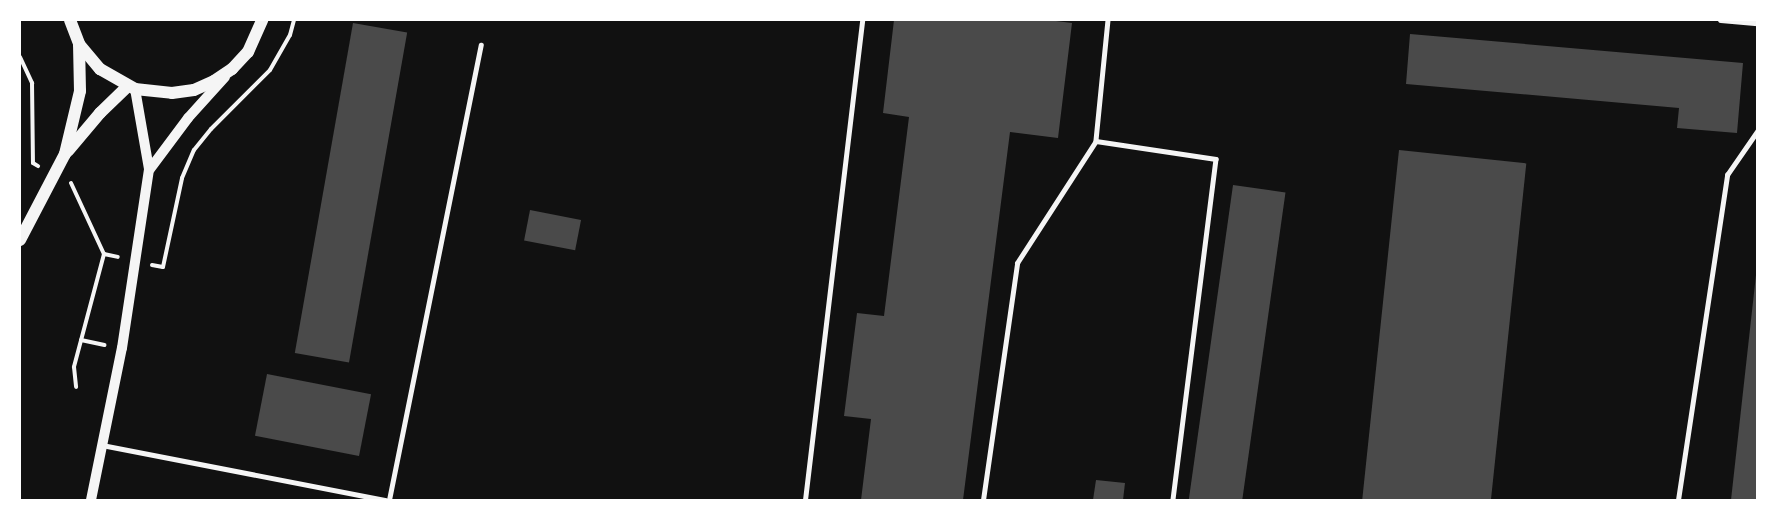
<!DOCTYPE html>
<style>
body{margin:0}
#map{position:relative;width:1777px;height:520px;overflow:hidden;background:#111;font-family:Helvetica,sans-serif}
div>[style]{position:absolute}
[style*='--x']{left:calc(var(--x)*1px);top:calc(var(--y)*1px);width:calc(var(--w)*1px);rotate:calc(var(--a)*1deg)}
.building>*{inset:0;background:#4a4a4a;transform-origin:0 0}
.path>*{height:4px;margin:-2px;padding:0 2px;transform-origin:2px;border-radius:2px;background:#f5f5f5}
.service>*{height:4.5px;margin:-2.25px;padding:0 2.25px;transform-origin:2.25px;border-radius:2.25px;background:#f5f5f5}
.minor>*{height:6px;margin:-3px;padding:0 3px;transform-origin:3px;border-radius:3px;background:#f5f5f5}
.tertiary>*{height:10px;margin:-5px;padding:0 5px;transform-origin:5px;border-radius:5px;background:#f5f5f5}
.secondary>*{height:12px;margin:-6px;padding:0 6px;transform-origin:6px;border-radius:6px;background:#f5f5f5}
span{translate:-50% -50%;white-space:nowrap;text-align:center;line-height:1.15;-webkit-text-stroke:4.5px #fff;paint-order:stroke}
.frame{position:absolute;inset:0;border:21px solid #fff;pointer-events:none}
</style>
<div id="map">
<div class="building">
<i style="clip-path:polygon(894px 20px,1048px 20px,1072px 23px,1058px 138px,1010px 132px,963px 500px,861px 500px,871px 419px,844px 416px,857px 313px,884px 316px,909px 117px,883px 113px)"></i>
<i style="left:353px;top:23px;width:55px;height:335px;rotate:10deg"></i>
<i style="clip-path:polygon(1410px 34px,1743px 63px,1737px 133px,1677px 128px,1679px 108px,1406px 84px)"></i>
<i style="left:1399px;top:150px;width:128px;height:352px;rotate:6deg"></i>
<i style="left:1233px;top:185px;width:53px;height:317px;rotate:8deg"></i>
<i style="left:530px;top:210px;width:52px;height:31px;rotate:11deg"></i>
<i style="clip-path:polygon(1756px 275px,1758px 500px,1731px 500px)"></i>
<i style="left:267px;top:374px;width:106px;height:63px;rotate:11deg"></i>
<i style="clip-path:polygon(1096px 480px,1125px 483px,1123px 500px,1093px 500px)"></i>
</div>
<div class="path">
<i style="--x:20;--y:57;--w:29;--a:65"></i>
<i style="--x:32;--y:83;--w:80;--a:89.3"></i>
<i style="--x:33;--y:163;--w:6;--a:31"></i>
<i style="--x:71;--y:183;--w:78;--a:65.1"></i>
<i style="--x:104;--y:254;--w:117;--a:104.9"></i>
<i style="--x:74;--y:367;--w:20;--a:84"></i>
<i style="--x:104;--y:254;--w:14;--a:12"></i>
<i style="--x:152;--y:265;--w:11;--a:10"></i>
<i style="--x:163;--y:267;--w:91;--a:-77.9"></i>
<i style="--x:182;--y:178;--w:30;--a:-67"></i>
<i style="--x:194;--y:150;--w:27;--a:-51"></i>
<i style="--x:211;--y:129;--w:83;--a:-45"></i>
<i style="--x:270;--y:70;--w:40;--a:-60.3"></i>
<i style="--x:290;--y:35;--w:16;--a:-75"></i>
<i style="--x:81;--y:340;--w:24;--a:12"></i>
</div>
<div class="service">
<i style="--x:1108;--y:20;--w:122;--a:95.7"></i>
<i style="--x:1096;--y:141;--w:121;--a:8.5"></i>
<i style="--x:1216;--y:159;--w:344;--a:97.2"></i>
<i style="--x:102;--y:445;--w:289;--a:11"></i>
<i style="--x:389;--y:500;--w:464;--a:-78.6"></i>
<i style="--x:805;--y:500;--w:483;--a:-83.2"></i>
<i style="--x:983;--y:500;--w:239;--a:-81.8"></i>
<i style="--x:1017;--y:263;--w:145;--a:-57.1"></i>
<i style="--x:1678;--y:500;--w:329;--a:-81.4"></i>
<i style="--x:1727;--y:175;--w:55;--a:-55.4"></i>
</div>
<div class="minor">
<i style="--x:1721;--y:20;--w:37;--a:5"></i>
</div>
<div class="tertiary">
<i style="--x:150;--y:169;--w:64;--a:-53.3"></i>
<i style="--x:188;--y:118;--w:55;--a:-47.9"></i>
<i style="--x:91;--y:500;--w:155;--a:-78.5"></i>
<i style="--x:122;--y:348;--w:181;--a:-81.4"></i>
<i style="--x:149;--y:169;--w:81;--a:-99.9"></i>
</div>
<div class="secondary">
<i style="--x:70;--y:20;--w:26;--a:69"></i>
<i style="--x:79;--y:44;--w:33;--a:50"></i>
<i style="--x:100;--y:69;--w:40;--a:29.7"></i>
<i style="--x:135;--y:89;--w:37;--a:6"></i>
<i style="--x:172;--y:93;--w:22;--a:-8"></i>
<i style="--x:194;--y:90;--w:22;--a:-24"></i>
<i style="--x:214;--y:81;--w:22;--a:-34"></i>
<i style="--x:232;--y:69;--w:23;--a:-47"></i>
<i style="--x:248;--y:52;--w:35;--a:-66"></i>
<i style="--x:68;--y:151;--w:50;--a:-49.9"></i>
<i style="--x:100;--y:113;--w:39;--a:-44"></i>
<i style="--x:20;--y:240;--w:97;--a:-62.4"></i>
<i style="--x:65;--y:154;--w:65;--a:-76.6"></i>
<i style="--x:80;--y:91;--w:46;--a:-91.2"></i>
</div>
<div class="frame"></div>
</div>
